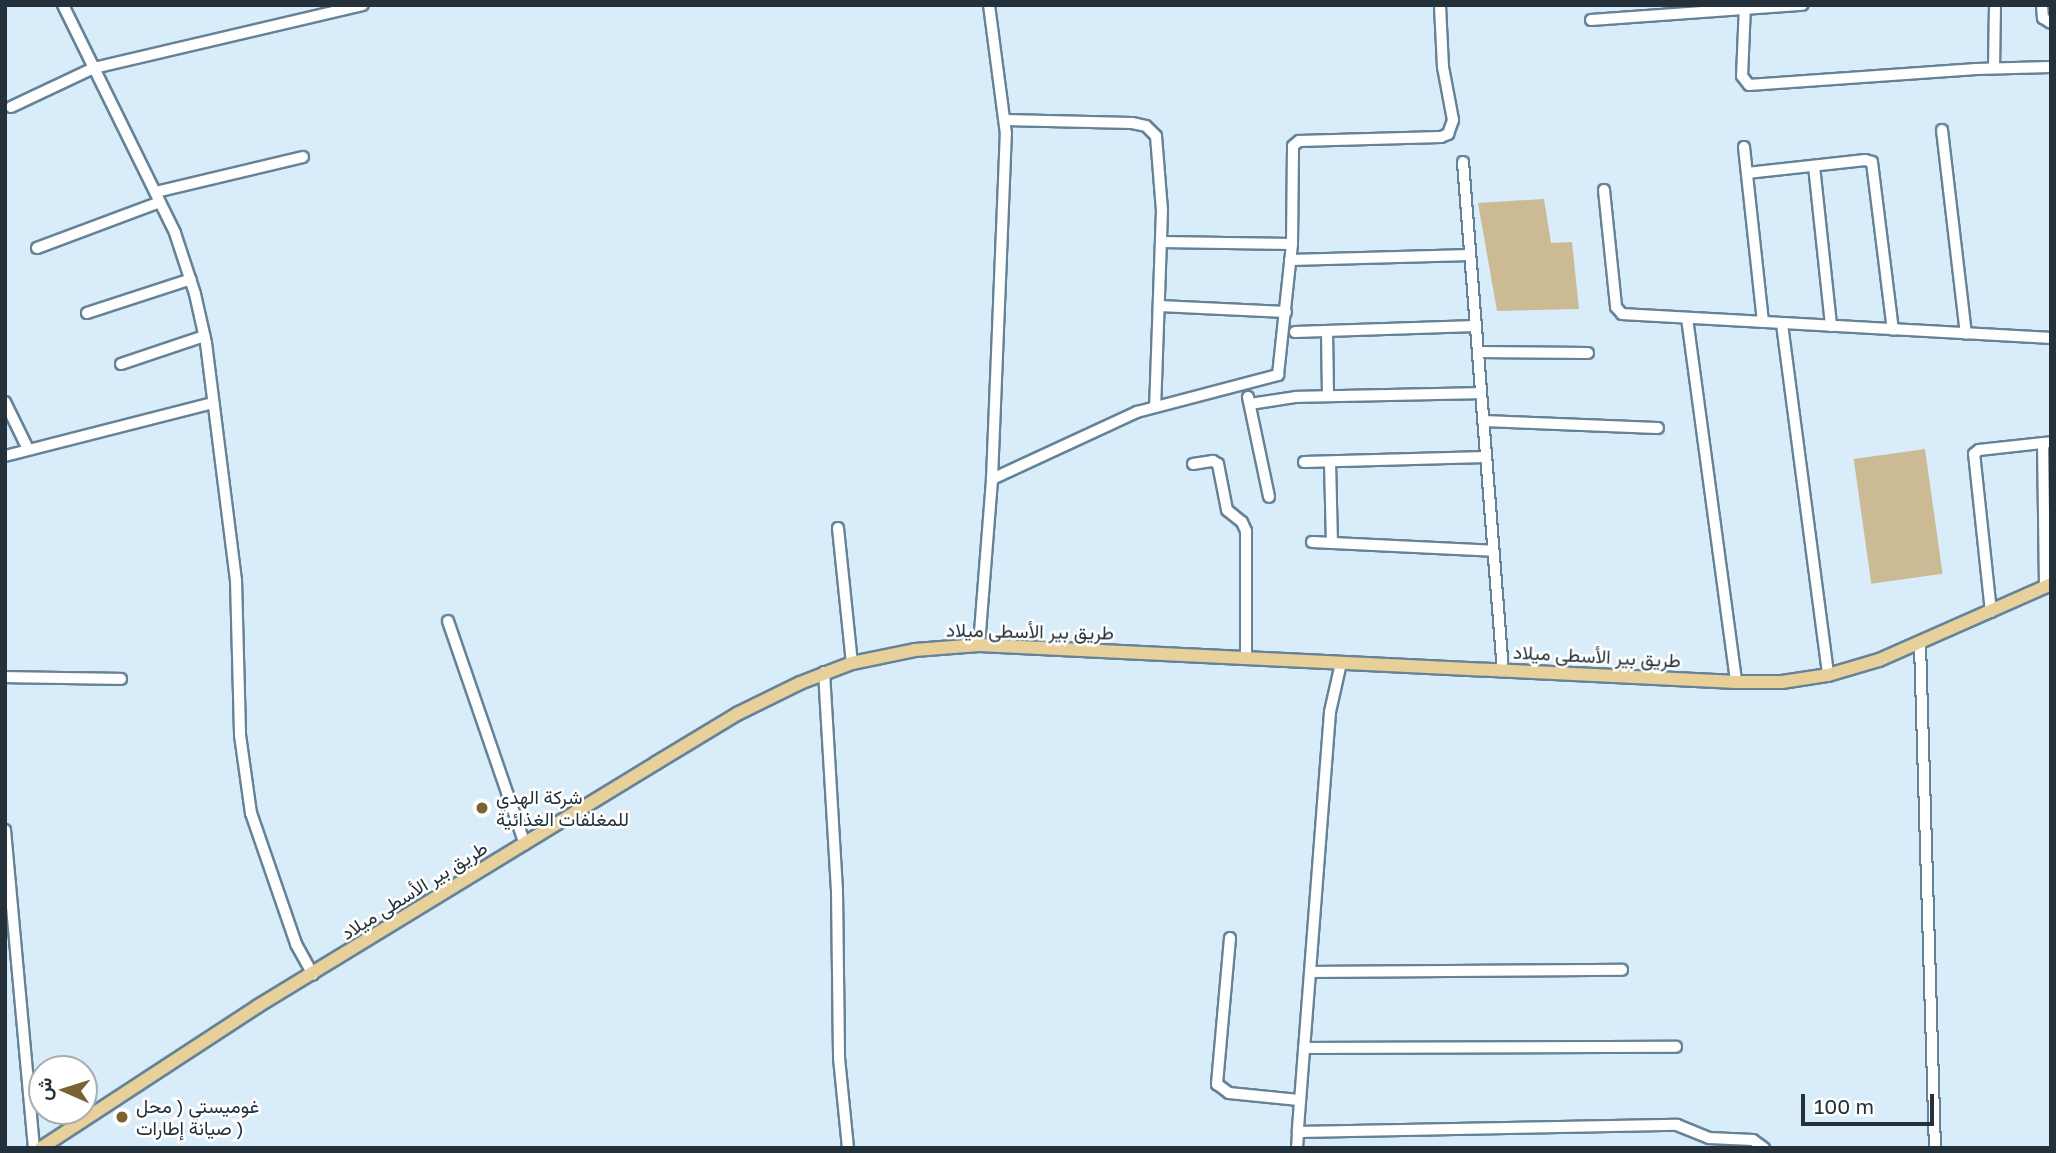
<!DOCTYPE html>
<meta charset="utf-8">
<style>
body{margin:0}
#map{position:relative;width:2056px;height:1153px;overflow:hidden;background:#d9ecfa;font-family:"Golos Text",Vazirmatn,sans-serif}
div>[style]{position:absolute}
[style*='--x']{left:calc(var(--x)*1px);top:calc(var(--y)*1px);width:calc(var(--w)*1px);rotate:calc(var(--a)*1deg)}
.green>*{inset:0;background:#ccba94;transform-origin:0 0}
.roads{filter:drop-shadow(2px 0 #658398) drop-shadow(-2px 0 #658398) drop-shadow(0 2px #658398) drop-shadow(0 -2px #658398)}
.minor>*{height:10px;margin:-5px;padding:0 5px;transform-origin:5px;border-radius:5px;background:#fff}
.major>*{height:12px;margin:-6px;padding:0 6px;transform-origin:6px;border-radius:6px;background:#e8d09a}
.dots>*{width:19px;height:19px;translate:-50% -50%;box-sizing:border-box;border:4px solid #fff;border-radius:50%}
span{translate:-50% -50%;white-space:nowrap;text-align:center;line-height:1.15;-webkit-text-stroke:5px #fff;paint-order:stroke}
.street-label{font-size:19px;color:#24313a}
.poi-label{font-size:19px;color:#24313a}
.left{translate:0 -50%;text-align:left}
.frame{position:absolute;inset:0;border:7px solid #24313a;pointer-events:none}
.north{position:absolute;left:28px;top:1055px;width:70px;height:70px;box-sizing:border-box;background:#fff;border:2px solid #a7adb0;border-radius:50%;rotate:273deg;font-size:19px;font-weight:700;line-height:28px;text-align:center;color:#24313a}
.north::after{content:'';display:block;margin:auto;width:24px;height:32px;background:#796332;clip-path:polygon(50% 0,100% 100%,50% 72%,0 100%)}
.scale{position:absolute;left:1801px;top:1094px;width:133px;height:32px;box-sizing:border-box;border:4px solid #24313a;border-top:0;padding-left:9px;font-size:21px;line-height:24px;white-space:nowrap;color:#24313a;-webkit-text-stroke:5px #fff;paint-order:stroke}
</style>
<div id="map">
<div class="green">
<i style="clip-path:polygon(1544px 199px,1551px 243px,1572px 242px,1579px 309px,1497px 311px,1478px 203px)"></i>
<i style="left:1925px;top:449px;width:126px;height:72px;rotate:82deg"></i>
</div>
<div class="roads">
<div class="minor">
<i style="--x:63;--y:5;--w:254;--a:63.8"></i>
<i style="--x:175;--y:233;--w:64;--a:71.8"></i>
<i style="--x:195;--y:294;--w:50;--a:77.3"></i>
<i style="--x:206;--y:343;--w:239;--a:82.8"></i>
<i style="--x:236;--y:580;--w:155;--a:88.5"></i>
<i style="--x:240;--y:735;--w:79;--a:82"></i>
<i style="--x:251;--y:813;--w:139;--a:71"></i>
<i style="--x:296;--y:944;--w:35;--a:61"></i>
<i style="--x:1745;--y:5;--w:71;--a:92.4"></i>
<i style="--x:1742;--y:76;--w:11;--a:52"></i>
<i style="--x:1749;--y:85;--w:228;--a:-4"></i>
<i style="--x:1976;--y:69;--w:75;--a:-1.5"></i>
<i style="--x:2042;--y:5;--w:13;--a:86"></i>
<i style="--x:2043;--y:18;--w:9;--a:32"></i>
<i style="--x:1591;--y:20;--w:212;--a:-4.1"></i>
<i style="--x:1994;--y:68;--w:63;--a:-89.1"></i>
<i style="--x:11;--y:107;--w:92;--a:-25.2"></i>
<i style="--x:94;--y:68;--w:276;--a:-13.2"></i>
<i style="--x:1005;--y:120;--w:127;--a:1.4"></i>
<i style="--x:1132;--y:123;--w:14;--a:12"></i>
<i style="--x:1146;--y:126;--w:14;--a:45"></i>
<i style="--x:1156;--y:136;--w:74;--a:85.4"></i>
<i style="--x:1162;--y:210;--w:196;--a:92"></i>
<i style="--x:1942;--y:130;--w:205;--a:83.3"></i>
<i style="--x:1744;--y:147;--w:176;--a:83.8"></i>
<i style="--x:1463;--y:162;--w:511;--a:85.51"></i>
<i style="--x:1814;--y:166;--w:161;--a:83.9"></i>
<i style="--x:1747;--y:173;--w:119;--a:-6.3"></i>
<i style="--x:1865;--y:160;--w:7;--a:16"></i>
<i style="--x:1872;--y:162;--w:169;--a:82.9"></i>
<i style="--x:1604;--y:190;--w:118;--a:84.1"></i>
<i style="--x:1616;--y:307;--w:9;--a:49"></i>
<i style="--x:1622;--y:314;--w:430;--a:3.2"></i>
<i style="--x:156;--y:192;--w:151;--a:-13.4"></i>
<i style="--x:1161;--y:242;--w:131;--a:0.9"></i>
<i style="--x:37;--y:248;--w:131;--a:-20.5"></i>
<i style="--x:1290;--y:260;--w:180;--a:-1.6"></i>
<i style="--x:1159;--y:306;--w:127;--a:2.7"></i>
<i style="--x:87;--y:313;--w:109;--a:-18.1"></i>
<i style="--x:1687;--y:318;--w:367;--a:82.3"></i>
<i style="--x:1782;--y:324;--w:354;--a:82.5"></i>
<i style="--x:1327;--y:331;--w:65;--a:89.1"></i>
<i style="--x:1295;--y:332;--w:181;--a:-1.9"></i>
<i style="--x:1478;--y:352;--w:110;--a:0.5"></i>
<i style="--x:121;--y:364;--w:88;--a:-18.6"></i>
<i style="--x:1248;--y:397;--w:102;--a:78.1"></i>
<i style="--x:5;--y:402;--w:52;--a:63.9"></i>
<i style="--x:1250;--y:404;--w:47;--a:-8.7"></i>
<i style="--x:1296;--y:397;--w:185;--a:-1.2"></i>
<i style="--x:1483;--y:421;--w:175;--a:2.3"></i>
<i style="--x:2043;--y:443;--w:144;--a:89.2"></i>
<i style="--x:5;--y:456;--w:215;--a:-14.3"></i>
<i style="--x:1304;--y:462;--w:182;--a:-1.6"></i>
<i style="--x:1330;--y:462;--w:81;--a:88.6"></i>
<i style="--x:1193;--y:464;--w:20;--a:-9"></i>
<i style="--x:1213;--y:461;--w:6;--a:31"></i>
<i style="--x:1218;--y:464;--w:47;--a:78.9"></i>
<i style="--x:1227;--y:510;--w:19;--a:39"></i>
<i style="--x:1242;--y:522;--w:10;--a:66"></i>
<i style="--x:1246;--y:531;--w:128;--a:90"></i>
<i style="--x:992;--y:479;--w:160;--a:-24.8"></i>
<i style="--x:1137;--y:412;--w:146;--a:-14.7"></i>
<i style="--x:1278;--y:375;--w:132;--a:-83.9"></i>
<i style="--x:1292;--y:244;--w:98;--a:-89.4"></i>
<i style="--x:1293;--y:146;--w:8;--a:-40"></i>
<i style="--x:1299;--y:141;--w:142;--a:-1.6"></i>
<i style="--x:1441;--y:137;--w:8;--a:-23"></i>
<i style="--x:1448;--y:134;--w:15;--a:-70"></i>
<i style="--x:1453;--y:120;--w:54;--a:-100.7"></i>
<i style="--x:1443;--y:67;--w:62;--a:-92.8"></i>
<i style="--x:838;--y:528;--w:136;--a:84.1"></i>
<i style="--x:1312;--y:542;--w:181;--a:2.8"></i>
<i style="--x:1991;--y:612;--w:159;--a:-96.1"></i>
<i style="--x:1974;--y:454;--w:6;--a:-39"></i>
<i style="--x:1979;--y:450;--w:72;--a:-6.3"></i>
<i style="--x:448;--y:621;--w:236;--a:71"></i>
<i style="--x:1920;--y:644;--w:504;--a:88.3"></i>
<i style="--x:979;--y:645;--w:167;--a:-85.5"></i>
<i style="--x:992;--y:479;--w:345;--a:-87.7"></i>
<i style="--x:1006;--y:134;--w:130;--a:-97.5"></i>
<i style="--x:1341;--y:663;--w:50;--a:102.7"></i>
<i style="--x:1330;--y:712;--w:421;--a:94.4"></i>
<i style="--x:1298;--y:1132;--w:379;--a:-1.1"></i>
<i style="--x:1677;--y:1125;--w:35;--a:22"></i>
<i style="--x:1709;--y:1138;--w:44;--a:2.6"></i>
<i style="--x:1753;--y:1140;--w:14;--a:36"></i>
<i style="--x:824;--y:672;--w:219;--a:86.6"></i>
<i style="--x:837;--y:891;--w:167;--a:89.3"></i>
<i style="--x:839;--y:1058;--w:90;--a:84.3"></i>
<i style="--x:5;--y:677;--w:116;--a:1"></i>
<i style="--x:5;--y:830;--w:319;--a:84.8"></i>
<i style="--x:1230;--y:938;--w:147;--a:95.1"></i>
<i style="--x:1217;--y:1084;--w:15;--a:37"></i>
<i style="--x:1229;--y:1093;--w:70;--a:5.7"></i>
<i style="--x:1311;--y:972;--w:311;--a:-0.4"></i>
<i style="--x:1304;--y:1048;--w:372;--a:-0.2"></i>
<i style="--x:1297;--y:1148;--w:16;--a:-86"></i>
</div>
<div class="major">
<i style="--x:41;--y:1148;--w:259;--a:-33.2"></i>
<i style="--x:258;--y:1006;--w:466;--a:-31.4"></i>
<i style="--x:656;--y:763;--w:95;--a:-31.2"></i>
<i style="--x:737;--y:714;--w:70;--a:-26.2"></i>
<i style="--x:800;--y:683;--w:56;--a:-21"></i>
<i style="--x:852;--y:663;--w:64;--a:-11.7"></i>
<i style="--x:915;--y:650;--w:64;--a:-4.5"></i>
<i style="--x:979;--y:645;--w:758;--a:2.8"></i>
<i style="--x:1736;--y:682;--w:46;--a:0"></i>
<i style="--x:1782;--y:682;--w:47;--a:-8.7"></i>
<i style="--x:1828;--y:675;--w:53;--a:-16.4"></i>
<i style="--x:1879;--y:660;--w:188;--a:-23.8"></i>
</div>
</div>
<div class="dots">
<i style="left:482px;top:808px;background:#796332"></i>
<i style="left:122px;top:1117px;background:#796332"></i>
</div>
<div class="street-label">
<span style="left:1030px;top:631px;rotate:1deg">طريق بير الأسطى ميلاد</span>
<span style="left:1597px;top:656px;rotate:3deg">طريق بير الأسطى ميلاد</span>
<span style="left:414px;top:890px;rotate:-32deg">طريق بير الأسطى ميلاد</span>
</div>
<div class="poi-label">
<span class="left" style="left:496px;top:808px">شركة الهدي<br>للمغلفات الغذائية</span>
<span class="left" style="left:136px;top:1117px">غوميستي ( محل<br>صيانة إطارات )</span>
</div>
<div class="frame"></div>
<div class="north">ش</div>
<div class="scale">100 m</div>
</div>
